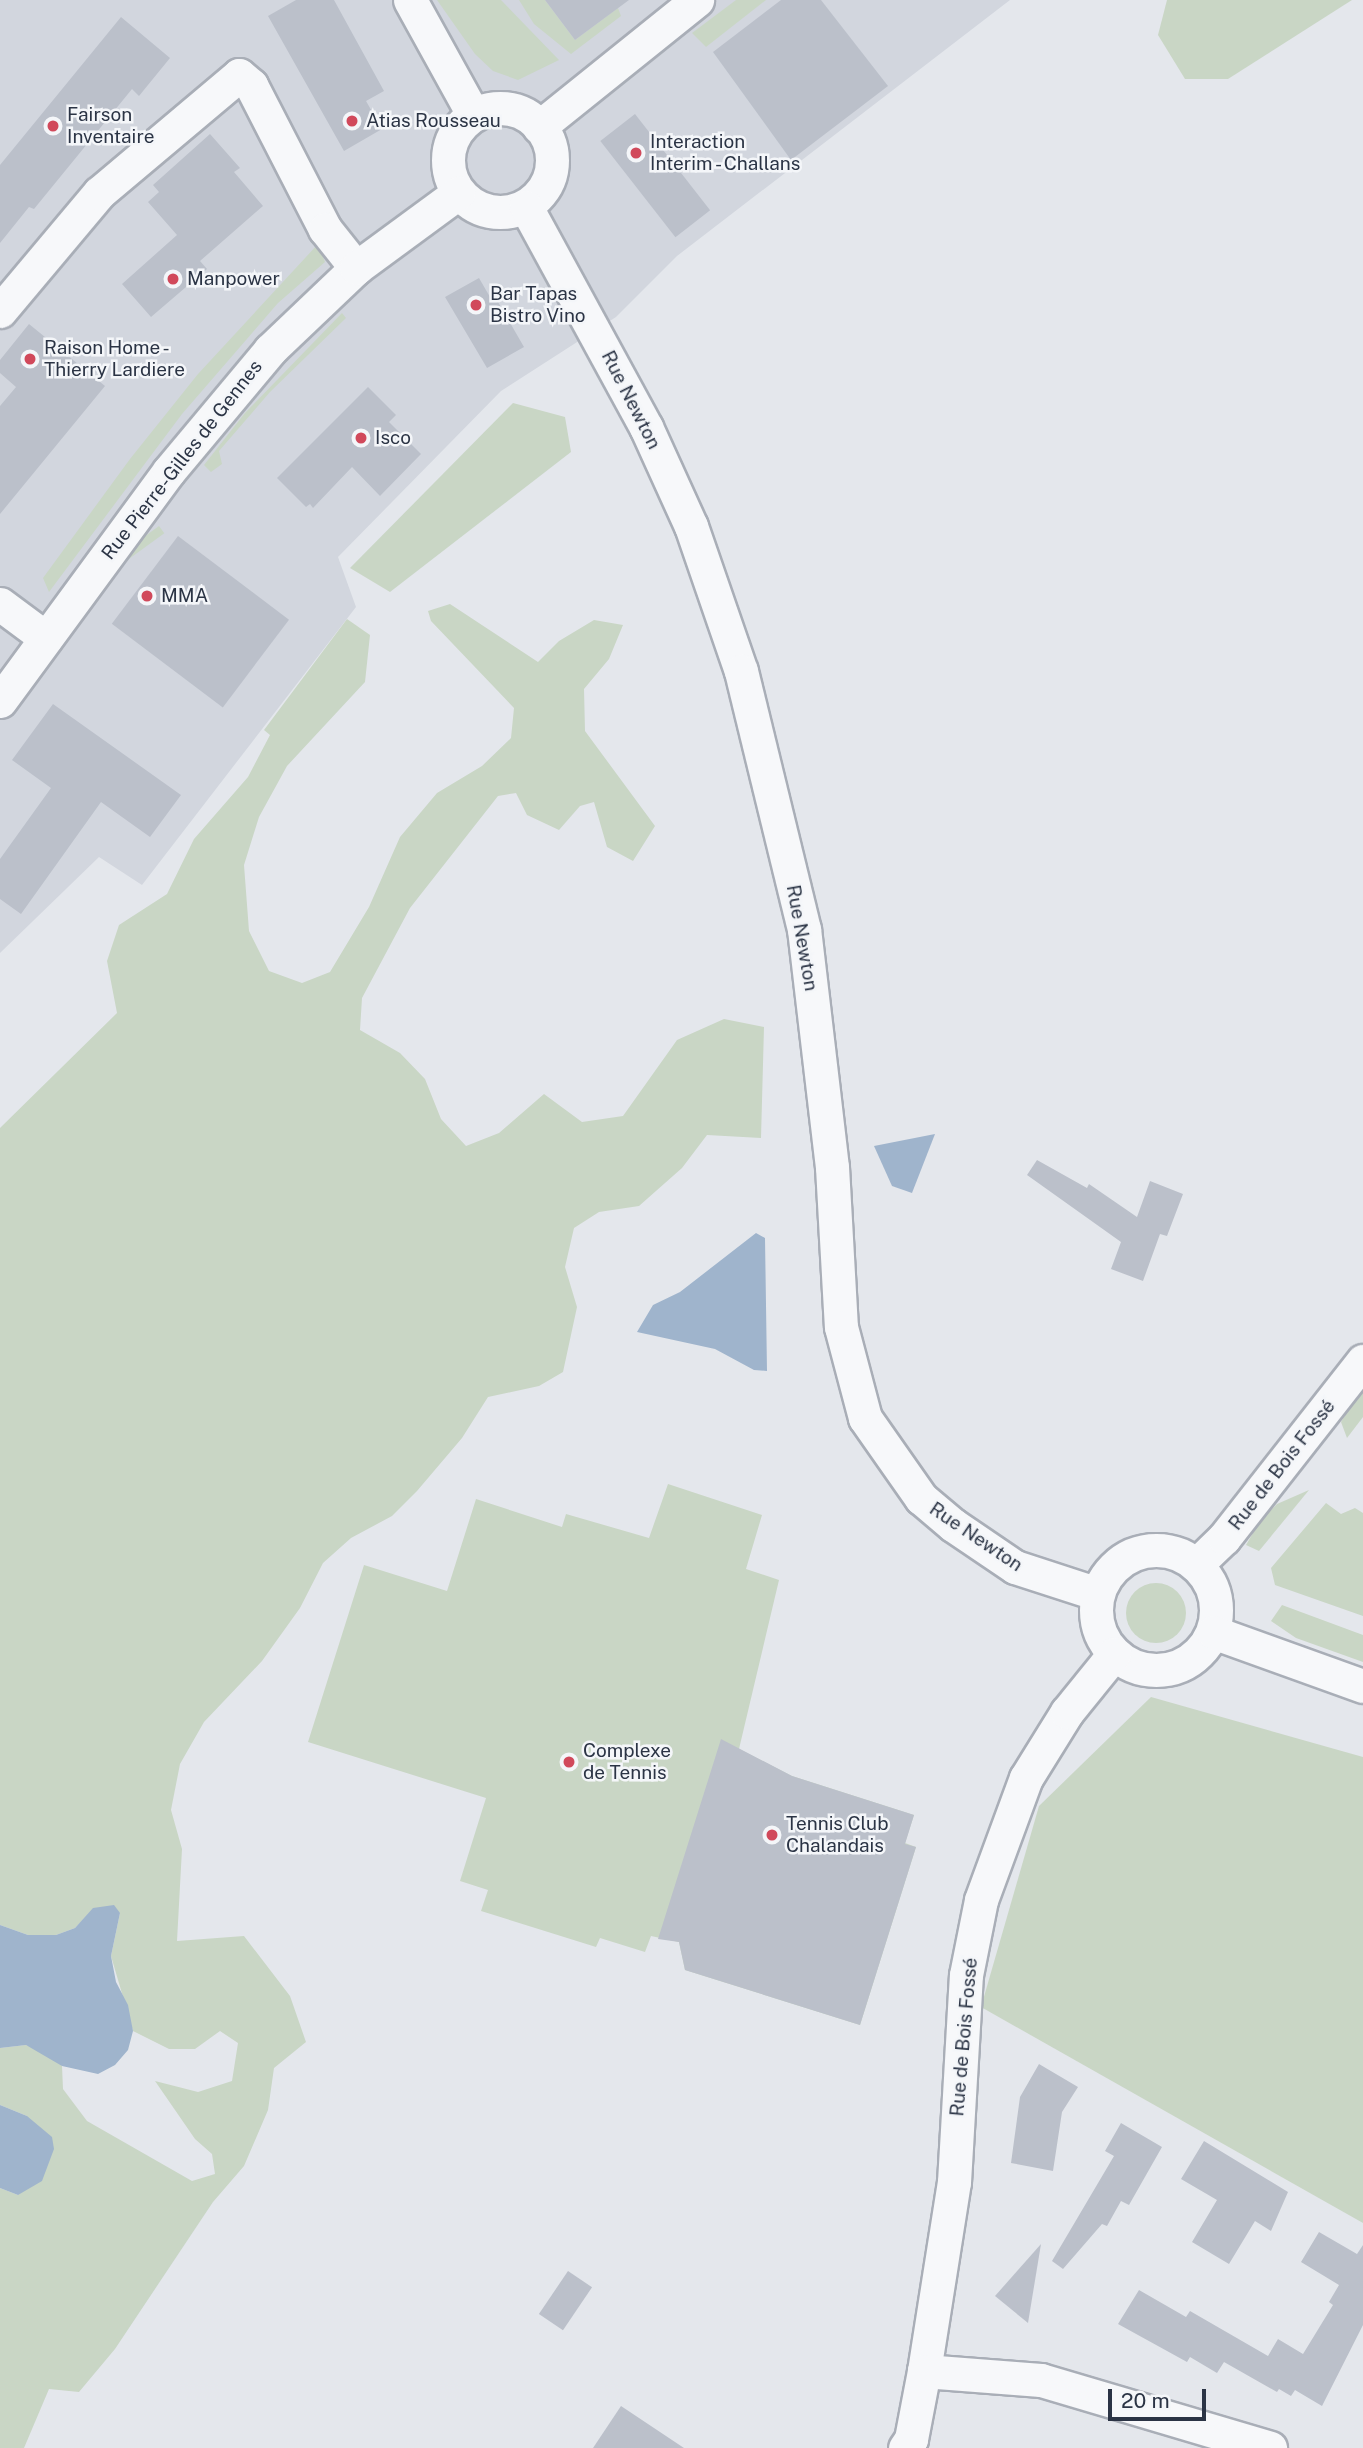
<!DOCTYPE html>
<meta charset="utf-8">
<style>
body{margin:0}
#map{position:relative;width:1363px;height:2448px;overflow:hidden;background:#e4e7ec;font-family:"Public Sans",sans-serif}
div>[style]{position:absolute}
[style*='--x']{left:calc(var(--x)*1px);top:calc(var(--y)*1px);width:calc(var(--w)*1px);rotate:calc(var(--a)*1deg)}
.built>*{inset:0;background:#d2d6de}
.green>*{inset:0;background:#c9d6c5;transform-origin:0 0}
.round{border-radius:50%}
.water>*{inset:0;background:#9fb4cc}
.building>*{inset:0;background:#bbc0ca;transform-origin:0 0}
.roads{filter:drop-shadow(2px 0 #a9aeb7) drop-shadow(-2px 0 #a9aeb7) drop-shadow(0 2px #a9aeb7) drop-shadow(0 -2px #a9aeb7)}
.minor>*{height:33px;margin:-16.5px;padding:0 16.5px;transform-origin:16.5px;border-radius:16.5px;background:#f7f8fa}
.minor>.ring{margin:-16.5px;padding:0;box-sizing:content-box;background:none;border:33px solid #f7f8fa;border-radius:50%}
.dots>*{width:19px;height:19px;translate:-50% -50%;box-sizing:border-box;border:4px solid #f4f6f9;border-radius:50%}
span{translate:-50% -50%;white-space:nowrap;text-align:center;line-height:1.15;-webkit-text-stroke:5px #f4f6f9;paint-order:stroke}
.poi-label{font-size:19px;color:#2b3445}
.left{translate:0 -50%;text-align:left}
.street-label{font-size:19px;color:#2b3445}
.scale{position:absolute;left:1108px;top:2389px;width:98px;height:32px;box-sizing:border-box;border:4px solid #2b3445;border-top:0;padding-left:9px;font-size:21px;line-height:24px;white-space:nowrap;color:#2b3445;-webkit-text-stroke:5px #f4f6f9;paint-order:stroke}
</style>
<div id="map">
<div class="built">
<i style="clip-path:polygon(0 0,1010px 0,677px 256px,616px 317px,501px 391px,338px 557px,356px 607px,142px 885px,99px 857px,0 953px)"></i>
</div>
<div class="green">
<i style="clip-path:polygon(437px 0,501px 0,559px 60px,518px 80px,493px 71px,475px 54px)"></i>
<i style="clip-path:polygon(519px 0,545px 0,575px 40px,618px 8px,621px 16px,571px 54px,534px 24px)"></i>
<i style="clip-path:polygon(736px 0,766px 0,706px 47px,692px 33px)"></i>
<i style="clip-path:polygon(1167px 0,1352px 0,1228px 79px,1185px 79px,1158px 35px)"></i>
<i style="clip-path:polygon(318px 244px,325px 262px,278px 303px,182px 414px,49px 592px,43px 578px,130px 459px,198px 374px)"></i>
<i style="clip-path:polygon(342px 313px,346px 318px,270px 392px,219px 451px,222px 464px,211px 472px,204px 465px,245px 413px)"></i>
<i style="clip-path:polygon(513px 403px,565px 417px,571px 452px,390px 592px,350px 568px)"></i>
<i style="left:159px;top:526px;width:9px;height:108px;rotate:54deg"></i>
<i style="clip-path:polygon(450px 604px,538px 662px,559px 641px,594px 620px,623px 625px,609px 659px,584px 689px,585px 731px,655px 826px,633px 861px,607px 847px,594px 802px,580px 806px,559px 830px,527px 815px,516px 793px,498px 796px,410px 908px,362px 998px,360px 1030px,400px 1053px,425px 1079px,441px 1119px,466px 1146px,499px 1133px,544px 1094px,582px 1122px,623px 1116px,677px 1040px,724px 1019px,764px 1027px,761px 1138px,707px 1135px,682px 1168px,639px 1206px,599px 1212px,574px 1228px,565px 1267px,577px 1307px,563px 1372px,539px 1386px,488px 1397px,462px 1438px,417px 1491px,392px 1516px,351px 1538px,323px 1563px,300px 1608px,262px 1661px,204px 1722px,180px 1764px,171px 1810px,182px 1849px,177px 1941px,244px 1936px,290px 1996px,306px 2042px,274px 2068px,268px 2110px,244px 2166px,213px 2202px,115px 2349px,79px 2392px,49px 2389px,24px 2448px,0 2448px,0 2188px,18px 2195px,27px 2116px,0 2105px,0 2048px,26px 2045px,48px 2054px,62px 2066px,63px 2089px,87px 2121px,192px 2181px,215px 2174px,212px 2154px,195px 2139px,155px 2081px,198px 2092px,232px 2081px,238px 2043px,220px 2031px,195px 2049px,169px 2049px,133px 2031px,111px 1956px,120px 1913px,94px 1908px,75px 1928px,56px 1935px,28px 1935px,0 1925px,0 1128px,117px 1013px,107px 961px,119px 925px,167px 894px,194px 839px,248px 777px,270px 735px,264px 730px,347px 619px,370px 635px,365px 682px,287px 766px,259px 817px,244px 865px,249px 931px,269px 971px,302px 983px,330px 972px,369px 907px,400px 837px,437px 793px,482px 766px,511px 738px,514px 708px,431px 621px,428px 611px)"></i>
<i style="clip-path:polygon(1363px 1386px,1363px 1417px,1347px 1438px,1341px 1422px)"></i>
<i style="clip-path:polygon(668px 1484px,762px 1515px,746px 1569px,779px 1580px,739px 1749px,792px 1776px,914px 1815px,905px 1843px,916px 1847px,860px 2025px,685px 1970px,679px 1942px,651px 1936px,645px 1952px,600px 1938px,596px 1947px,481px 1911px,488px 1890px,460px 1881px,486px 1798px,308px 1742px,364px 1565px,447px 1591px,476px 1499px,562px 1527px,566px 1514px,649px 1538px)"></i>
<i style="clip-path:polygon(1309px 1490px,1259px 1551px,1246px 1545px,1260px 1521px,1277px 1504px)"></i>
<i style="clip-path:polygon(1326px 1503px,1341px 1514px,1355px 1508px,1363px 1513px,1363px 1616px,1275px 1585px,1271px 1568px)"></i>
<i class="round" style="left:1126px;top:1583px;width:60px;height:60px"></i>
<i style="clip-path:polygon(1282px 1605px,1363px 1635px,1363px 1662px,1296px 1638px,1271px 1621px)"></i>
<i style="clip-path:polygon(1151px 1697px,1363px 1757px,1363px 2223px,981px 2007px,1039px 1806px)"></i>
</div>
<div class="water">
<i style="clip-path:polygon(935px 1134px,912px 1193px,892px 1186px,874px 1146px)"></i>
<i style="clip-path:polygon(756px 1233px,765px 1238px,767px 1371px,754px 1370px,715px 1349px,637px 1332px,653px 1305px,680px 1292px)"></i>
<i style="clip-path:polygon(114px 1905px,120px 1913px,111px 1956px,116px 1982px,128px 2005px,133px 2031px,128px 2050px,115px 2065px,98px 2074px,62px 2066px,26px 2045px,0 2048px,0 1925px,28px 1935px,56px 1935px,75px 1928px,93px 1908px)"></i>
<i style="clip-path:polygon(0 2105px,27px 2116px,52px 2137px,54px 2149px,42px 2181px,18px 2195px,0 2188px)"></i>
</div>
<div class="building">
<i style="clip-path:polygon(296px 0,334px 0,384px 91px,366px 101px,382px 129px,344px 151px,268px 16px)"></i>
<i style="clip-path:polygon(545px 0,629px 0,575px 40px)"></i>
<i style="clip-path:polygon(781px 0,821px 0,888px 86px,791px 160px,713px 52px)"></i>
<i style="clip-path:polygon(121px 17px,170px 58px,139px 96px,132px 89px,34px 209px,29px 207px,0 243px,0 165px)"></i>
<i style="left:635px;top:114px;width:122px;height:44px;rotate:52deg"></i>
<i style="clip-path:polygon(210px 134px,240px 168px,234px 172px,263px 206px,200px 261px,207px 269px,151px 317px,122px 284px,177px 235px,148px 202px,159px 192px,153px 185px)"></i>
<i style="clip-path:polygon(479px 278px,490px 297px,494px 295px,524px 347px,487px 368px,445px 297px)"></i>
<i style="clip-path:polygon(29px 324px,105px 386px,0 514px,0 406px,16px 387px,0 373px,0 360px)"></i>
<i style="clip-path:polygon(368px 387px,396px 415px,389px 422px,421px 454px,380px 496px,352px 467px,313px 508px,310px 504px,306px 507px,277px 478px)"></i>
<i style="left:178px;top:536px;width:139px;height:110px;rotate:37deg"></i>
<i style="clip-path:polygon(53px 704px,181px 795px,150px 837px,101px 802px,21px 914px,0 899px,0 859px,51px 788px,12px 760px)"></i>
<i style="clip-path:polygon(1037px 1160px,1087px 1188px,1089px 1184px,1137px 1217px,1150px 1181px,1183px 1194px,1167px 1236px,1160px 1234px,1143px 1281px,1111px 1269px,1121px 1242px,1027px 1175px)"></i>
<i style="clip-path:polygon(721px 1739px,792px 1776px,914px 1815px,905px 1844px,916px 1847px,860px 2025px,685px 1970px,679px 1942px,658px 1939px)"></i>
<i style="clip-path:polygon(1039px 2064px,1078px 2087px,1062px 2112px,1053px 2171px,1011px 2163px,1020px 2097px)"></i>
<i style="clip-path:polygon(1121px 2123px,1162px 2147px,1129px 2205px,1121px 2201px,1107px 2226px,1102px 2224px,1063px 2269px,1052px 2261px,1114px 2156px,1105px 2151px)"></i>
<i style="clip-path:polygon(1204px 2141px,1288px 2192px,1271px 2231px,1255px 2221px,1229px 2264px,1192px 2242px,1217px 2200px,1181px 2179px)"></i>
<i style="clip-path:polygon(1319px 2232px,1357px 2254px,1363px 2245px,1363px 2325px,1322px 2406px,1295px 2390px,1291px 2396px,1279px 2389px,1277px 2392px,1224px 2362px,1217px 2373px,1190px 2357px,1187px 2362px,1118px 2324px,1139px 2290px,1186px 2317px,1190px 2311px,1268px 2356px,1278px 2339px,1303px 2354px,1333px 2305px,1329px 2302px,1339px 2285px,1301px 2262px)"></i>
<i style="clip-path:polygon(1041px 2244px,1028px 2323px,995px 2296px)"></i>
<i style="left:568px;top:2271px;width:29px;height:52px;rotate:34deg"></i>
<i style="clip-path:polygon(621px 2406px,684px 2448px,593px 2448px)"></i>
</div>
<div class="roads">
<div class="minor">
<i style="--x:410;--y:0;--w:130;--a:61.1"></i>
<i class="ring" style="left:448px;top:108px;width:71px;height:71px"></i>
<i style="--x:539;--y:127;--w:203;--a:-38.8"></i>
<i style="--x:526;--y:207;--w:251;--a:61.4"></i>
<i style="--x:646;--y:427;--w:109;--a:65.6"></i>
<i style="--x:691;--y:526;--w:153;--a:71"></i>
<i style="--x:741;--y:671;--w:266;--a:76.3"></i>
<i style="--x:804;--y:929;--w:240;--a:83.3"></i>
<i style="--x:832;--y:1167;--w:160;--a:86.8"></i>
<i style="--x:841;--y:1327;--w:94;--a:75.2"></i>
<i style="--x:865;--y:1418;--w:98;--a:55"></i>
<i style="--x:921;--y:1498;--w:42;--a:40.2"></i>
<i style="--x:953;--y:1525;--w:75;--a:34.1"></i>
<i style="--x:1015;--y:1567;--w:87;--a:18"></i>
<i style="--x:0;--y:311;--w:154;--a:-50"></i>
<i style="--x:99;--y:193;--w:183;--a:-40.1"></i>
<i style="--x:239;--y:75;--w:16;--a:40"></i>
<i style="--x:251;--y:85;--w:162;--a:62.8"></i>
<i style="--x:325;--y:229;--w:50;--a:51.5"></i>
<i style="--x:0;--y:604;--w:57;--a:36.5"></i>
<i style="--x:0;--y:701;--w:285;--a:-53.7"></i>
<i style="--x:169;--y:471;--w:158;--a:-50.1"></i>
<i style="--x:270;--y:350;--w:119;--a:-43.6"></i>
<i style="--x:356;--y:268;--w:127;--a:-36.3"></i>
<i class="ring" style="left:1096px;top:1550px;width:87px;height:87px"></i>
<i style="--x:1196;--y:1565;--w:39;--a:-44"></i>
<i style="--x:1224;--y:1538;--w:225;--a:-51.9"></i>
<i style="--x:1213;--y:1632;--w:159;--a:19.8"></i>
<i style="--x:924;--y:2371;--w:191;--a:-81"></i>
<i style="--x:954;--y:2182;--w:207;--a:-86.7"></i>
<i style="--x:966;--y:1975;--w:76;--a:-78.7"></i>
<i style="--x:981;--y:1900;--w:130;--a:-69.8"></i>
<i style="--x:1026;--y:1778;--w:78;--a:-58.2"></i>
<i style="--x:1067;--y:1712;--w:75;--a:-51"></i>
<i style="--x:905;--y:2448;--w:11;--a:-56"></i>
<i style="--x:911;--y:2439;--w:69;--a:-79.2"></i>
<i style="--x:924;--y:2371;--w:117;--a:4.4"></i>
<i style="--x:1041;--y:2380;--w:239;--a:16.5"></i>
</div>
</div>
<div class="dots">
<i style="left:352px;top:121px;background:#d1495b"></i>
<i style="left:53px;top:126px;background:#d1495b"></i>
<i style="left:636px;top:153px;background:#d1495b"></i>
<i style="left:173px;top:279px;background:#d1495b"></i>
<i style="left:476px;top:305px;background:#d1495b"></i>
<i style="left:30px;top:359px;background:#d1495b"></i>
<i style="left:361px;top:438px;background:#d1495b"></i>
<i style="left:147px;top:596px;background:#d1495b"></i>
<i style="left:569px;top:1762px;background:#d1495b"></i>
<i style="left:772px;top:1835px;background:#d1495b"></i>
</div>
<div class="poi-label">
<span class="left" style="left:67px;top:126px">Fairson<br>Inventaire</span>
<span class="left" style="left:366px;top:121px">Atias Rousseau</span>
<span class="left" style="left:650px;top:153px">Interaction<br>Interim - Challans</span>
<span class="left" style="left:187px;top:279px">Manpower</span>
<span class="left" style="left:490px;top:305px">Bar Tapas<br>Bistro Vino</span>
<span class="left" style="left:44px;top:359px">Raison Home -<br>Thierry Lardiere</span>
<span class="left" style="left:375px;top:438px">Isco</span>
<span class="left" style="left:161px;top:596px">MMA</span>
<span class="left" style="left:583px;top:1762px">Complexe<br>de Tennis</span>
<span class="left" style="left:786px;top:1835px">Tennis Club<br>Chalandais</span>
</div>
<div class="street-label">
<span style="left:631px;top:400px;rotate:63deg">Rue Newton</span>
<span style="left:182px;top:460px;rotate:-52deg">Rue Pierre-Gilles de Gennes</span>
<span style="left:802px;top:938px;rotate:80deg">Rue Newton</span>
<span style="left:1282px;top:1465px;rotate:-52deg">Rue de Bois Fossé</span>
<span style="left:976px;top:1537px;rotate:34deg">Rue Newton</span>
<span style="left:964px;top:2037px;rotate:-85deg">Rue de Bois Fossé</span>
</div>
<div class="scale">20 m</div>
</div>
